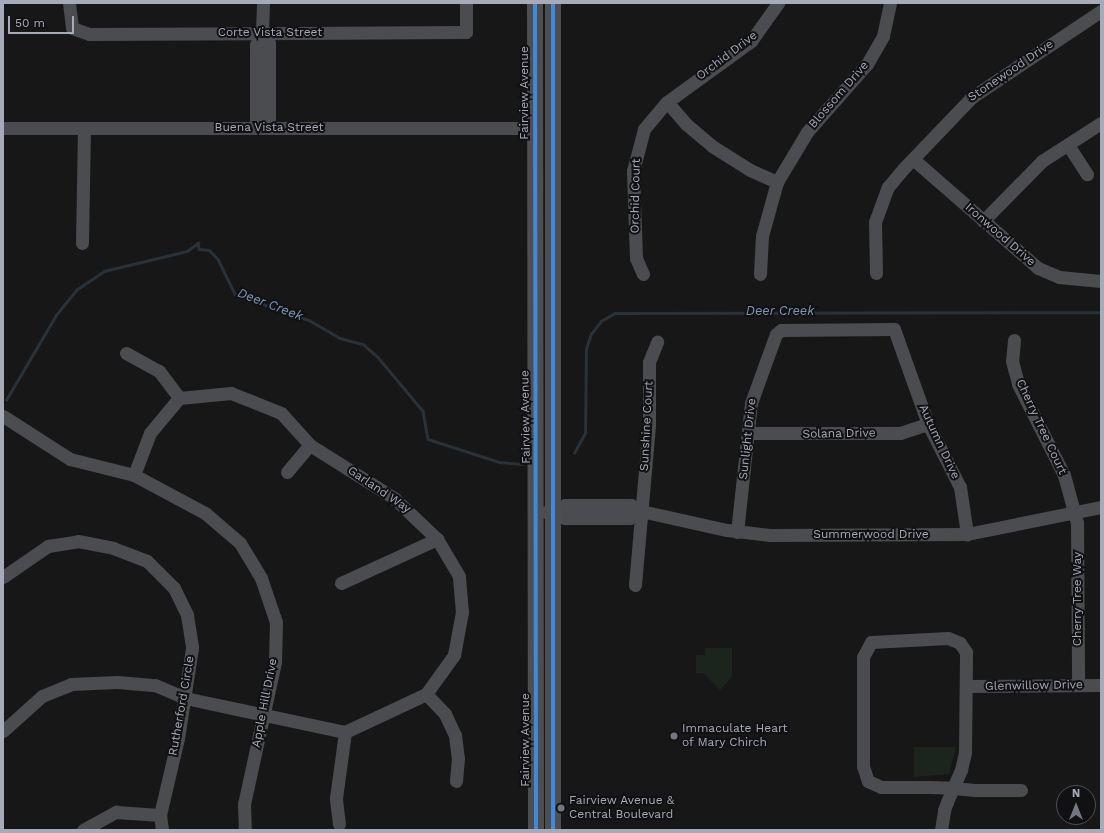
<!DOCTYPE html>
<style>
body{margin:0}
#map{position:relative;width:1104px;height:833px;overflow:hidden;background:#171717;font-family:"Work Sans",sans-serif}
div>[style]{position:absolute}
[style*='--x']{left:calc(var(--x)*1px);top:calc(var(--y)*1px);width:calc(var(--w)*1px);rotate:calc(var(--a)*1deg)}
.green>*{inset:0;background:#1c241e}
.stream>*{height:2.5px;margin:-1.25px;padding:0 1.25px;transform-origin:1.25px;border-radius:1.25px;background:#293139}
.minor>*{height:13px;margin:-6.5px;padding:0 6.5px;transform-origin:6.5px;border-radius:6.5px;background:#4a4c50}
.major>*{height:16px;margin:-8px;padding:0 8px;transform-origin:8px;border-radius:8px;background:#4d4e51}
.cycleway>*{height:4px;margin:-2px;padding:0 2px;transform-origin:2px;border-radius:2px;background:#408adc}
.dots>*{width:11px;height:11px;translate:-50% -50%;box-sizing:border-box;border:2px solid #111113;border-radius:50%}
span{translate:-50% -50%;white-space:nowrap;text-align:center;line-height:1.15;-webkit-text-stroke:4px #111113;paint-order:stroke}
.street-label{font-size:12px;color:#a7abb8}
.poi-label{font-size:12px;color:#a7abb8}
.left{translate:0 -50%;text-align:left}
.water-label{font-size:13px;color:#7d97b5;font-style:italic}
.frame{position:absolute;inset:0;border:4px solid #a7abb8;pointer-events:none}
.north{position:absolute;left:1056px;top:785px;width:40px;height:40px;box-sizing:border-box;background:#111113;border:1px solid #4d4f55;border-radius:50%;rotate:0deg;font-size:11px;font-weight:700;line-height:16px;text-align:center;color:#a7abb8}
.north::after{content:'';display:block;margin:auto;width:14px;height:18px;background:#757780;clip-path:polygon(50% 0,100% 100%,50% 72%,0 100%)}
.scale{position:absolute;left:8px;top:16px;width:66px;height:18px;box-sizing:border-box;border:2px solid #a7abb8;border-top:0;padding-left:5px;font-size:12px;line-height:14px;white-space:nowrap;color:#a7abb8;-webkit-text-stroke:3px #111113;paint-order:stroke}
</style>
<div id="map">
<div class="green">
<i style="clip-path:polygon(705px 648px,732px 648px,732px 677px,720px 690px,703px 673px,696px 673px,696px 655px,705px 655px)"></i>
<i style="clip-path:polygon(914px 747px,956px 747px,949px 774px,914px 777px)"></i>
</div>
<div class="stream">
<i style="--x:6;--y:400;--w:99;--a:-59.5"></i>
<i style="--x:56;--y:315;--w:32;--a:-51"></i>
<i style="--x:76;--y:290;--w:34;--a:-34"></i>
<i style="--x:104;--y:271;--w:85;--a:-13.5"></i>
<i style="--x:187;--y:251;--w:14;--a:-36"></i>
<i style="--x:198;--y:243;--w:6;--a:81"></i>
<i style="--x:199;--y:249;--w:10;--a:6"></i>
<i style="--x:209;--y:250;--w:13;--a:45"></i>
<i style="--x:218;--y:259;--w:39;--a:64"></i>
<i style="--x:235;--y:294;--w:78;--a:19.4"></i>
<i style="--x:309;--y:320;--w:36;--a:30"></i>
<i style="--x:340;--y:338;--w:24;--a:15"></i>
<i style="--x:363;--y:344;--w:18;--a:41"></i>
<i style="--x:377;--y:356;--w:72;--a:50.1"></i>
<i style="--x:423;--y:411;--w:28;--a:80"></i>
<i style="--x:428;--y:439;--w:75;--a:17.9"></i>
<i style="--x:499;--y:462;--w:23;--a:5"></i>
<i style="--x:574;--y:453;--w:23;--a:-61"></i>
<i style="--x:585;--y:433;--w:84;--a:-89.3"></i>
<i style="--x:586;--y:349;--w:16;--a:-72"></i>
<i style="--x:591;--y:334;--w:16;--a:-52"></i>
<i style="--x:601;--y:321;--w:16;--a:-30"></i>
<i style="--x:615;--y:313;--w:486;--a:-0.1"></i>
</div>
<div class="minor">
<i style="--x:69;--y:3;--w:25;--a:83"></i>
<i style="--x:72;--y:28;--w:18;--a:19"></i>
<i style="--x:89;--y:34;--w:377;--a:-0.3"></i>
<i style="--x:466;--y:32;--w:29;--a:-90"></i>
<i style="--x:262;--y:33;--w:12;--a:55"></i>
<i style="--x:269;--y:43;--w:84;--a:90"></i>
<i style="--x:667;--y:102;--w:29;--a:49"></i>
<i style="--x:686;--y:124;--w:34;--a:40"></i>
<i style="--x:712;--y:146;--w:45;--a:32.3"></i>
<i style="--x:750;--y:170;--w:30;--a:24"></i>
<i style="--x:256;--y:127;--w:82;--a:-90"></i>
<i style="--x:256;--y:45;--w:13;--a:-63"></i>
<i style="--x:262;--y:33;--w:30;--a:-88"></i>
<i style="--x:3;--y:128;--w:532;--a:0"></i>
<i style="--x:1068;--y:145;--w:35;--a:57"></i>
<i style="--x:913;--y:159;--w:166;--a:41.1"></i>
<i style="--x:1038;--y:268;--w:23;--a:23"></i>
<i style="--x:1059;--y:277;--w:42;--a:5.4"></i>
<i style="--x:983;--y:221;--w:84;--a:-45.5"></i>
<i style="--x:1042;--y:161;--w:70;--a:-32.8"></i>
<i style="--x:82;--y:243;--w:115;--a:-89"></i>
<i style="--x:876;--y:273;--w:51;--a:-91.1"></i>
<i style="--x:875;--y:222;--w:37;--a:-70"></i>
<i style="--x:888;--y:187;--w:23;--a:-50"></i>
<i style="--x:903;--y:169;--w:100;--a:-46.2"></i>
<i style="--x:972;--y:97;--w:155;--a:-33.7"></i>
<i style="--x:643;--y:274;--w:17;--a:-114"></i>
<i style="--x:636;--y:258;--w:87;--a:-92"></i>
<i style="--x:633;--y:171;--w:43;--a:-75.3"></i>
<i style="--x:644;--y:129;--w:35;--a:-50"></i>
<i style="--x:667;--y:102;--w:104;--a:-36"></i>
<i style="--x:751;--y:41;--w:47;--a:-54.6"></i>
<i style="--x:760;--y:274;--w:38;--a:-87"></i>
<i style="--x:762;--y:236;--w:56;--a:-74.5"></i>
<i style="--x:777;--y:182;--w:58;--a:-59"></i>
<i style="--x:807;--y:132;--w:91;--a:-48.6"></i>
<i style="--x:867;--y:64;--w:32;--a:-60"></i>
<i style="--x:883;--y:36;--w:34;--a:-78"></i>
<i style="--x:1014;--y:340;--w:21;--a:95"></i>
<i style="--x:1012;--y:361;--w:24;--a:75"></i>
<i style="--x:1018;--y:384;--w:102;--a:63.2"></i>
<i style="--x:1064;--y:475;--w:50;--a:74.8"></i>
<i style="--x:1077;--y:523;--w:162;--a:89.6"></i>
<i style="--x:126;--y:353;--w:38;--a:29"></i>
<i style="--x:159;--y:371;--w:34;--a:53"></i>
<i style="--x:3;--y:416;--w:80;--a:32.7"></i>
<i style="--x:70;--y:459;--w:66;--a:14"></i>
<i style="--x:134;--y:475;--w:81;--a:28.2"></i>
<i style="--x:205;--y:513;--w:46;--a:40.6"></i>
<i style="--x:240;--y:543;--w:41;--a:59"></i>
<i style="--x:261;--y:578;--w:46;--a:71.2"></i>
<i style="--x:276;--y:622;--w:40;--a:91.4"></i>
<i style="--x:275;--y:662;--w:145;--a:102.3"></i>
<i style="--x:244;--y:804;--w:26;--a:88"></i>
<i style="--x:748;--y:433;--w:152;--a:0"></i>
<i style="--x:900;--y:433;--w:29;--a:-18"></i>
<i style="--x:287;--y:472;--w:35;--a:-50"></i>
<i style="--x:546;--y:512;--w:20;--a:18"></i>
<i style="--x:565;--y:518;--w:65;--a:0"></i>
<i style="--x:630;--y:518;--w:13;--a:-32"></i>
<i style="--x:553;--y:512;--w:14;--a:-30"></i>
<i style="--x:565;--y:505;--w:66;--a:0"></i>
<i style="--x:631;--y:505;--w:12;--a:31"></i>
<i style="--x:641;--y:511;--w:88;--a:12.5"></i>
<i style="--x:727;--y:530;--w:43;--a:6.6"></i>
<i style="--x:770;--y:535;--w:197;--a:-0.3"></i>
<i style="--x:967;--y:534;--w:137;--a:-11.4"></i>
<i style="--x:737;--y:532;--w:130;--a:-83.8"></i>
<i style="--x:751;--y:403;--w:73;--a:-70.1"></i>
<i style="--x:776;--y:334;--w:6;--a:-39"></i>
<i style="--x:781;--y:330;--w:113;--a:-0.5"></i>
<i style="--x:894;--y:329;--w:101;--a:70.3"></i>
<i style="--x:928;--y:424;--w:71;--a:63.1"></i>
<i style="--x:960;--y:487;--w:48;--a:81.5"></i>
<i style="--x:3;--y:577;--w:55;--a:-34.6"></i>
<i style="--x:48;--y:546;--w:30;--a:-9"></i>
<i style="--x:78;--y:541;--w:36;--a:11"></i>
<i style="--x:113;--y:548;--w:36;--a:21"></i>
<i style="--x:147;--y:561;--w:38;--a:45"></i>
<i style="--x:174;--y:588;--w:30;--a:64"></i>
<i style="--x:187;--y:615;--w:33;--a:81"></i>
<i style="--x:192;--y:648;--w:91;--a:98.8"></i>
<i style="--x:178;--y:738;--w:79;--a:103.2"></i>
<i style="--x:160;--y:815;--w:15;--a:82"></i>
<i style="--x:341;--y:583;--w:106;--a:-24.6"></i>
<i style="--x:635;--y:585;--w:162;--a:-85"></i>
<i style="--x:649;--y:424;--w:62;--a:-90"></i>
<i style="--x:649;--y:362;--w:22;--a:-68"></i>
<i style="--x:966;--y:686;--w:135;--a:-0.4"></i>
<i style="--x:426;--y:694;--w:28;--a:46"></i>
<i style="--x:445;--y:714;--w:23;--a:65"></i>
<i style="--x:455;--y:735;--w:23;--a:83"></i>
<i style="--x:458;--y:758;--w:23;--a:95"></i>
<i style="--x:3;--y:731;--w:52;--a:-41.9"></i>
<i style="--x:42;--y:696;--w:31;--a:-22"></i>
<i style="--x:71;--y:684;--w:46;--a:-2.5"></i>
<i style="--x:117;--y:682;--w:38;--a:5"></i>
<i style="--x:155;--y:685;--w:33;--a:23"></i>
<i style="--x:185;--y:698;--w:164;--a:12"></i>
<i style="--x:345;--y:732;--w:89;--a:-25.1"></i>
<i style="--x:426;--y:694;--w:48;--a:-54.3"></i>
<i style="--x:454;--y:655;--w:44;--a:-79.5"></i>
<i style="--x:462;--y:612;--w:36;--a:-95"></i>
<i style="--x:459;--y:576;--w:43;--a:-120.7"></i>
<i style="--x:437;--y:539;--w:59;--a:-136.4"></i>
<i style="--x:394;--y:498;--w:99;--a:-147.8"></i>
<i style="--x:310;--y:445;--w:43;--a:-132.2"></i>
<i style="--x:281;--y:413;--w:54;--a:-158.2"></i>
<i style="--x:231;--y:393;--w:52;--a:174.5"></i>
<i style="--x:179;--y:398;--w:45;--a:129.6"></i>
<i style="--x:150;--y:433;--w:45;--a:110.9"></i>
<i style="--x:339;--y:824;--w:26;--a:-97"></i>
<i style="--x:336;--y:798;--w:67;--a:-82.2"></i>
<i style="--x:83;--y:830;--w:38;--a:-29"></i>
<i style="--x:116;--y:812;--w:44;--a:3.9"></i>
<i style="--x:941;--y:830;--w:20;--a:-81"></i>
<i style="--x:944;--y:810;--w:9;--a:-69"></i>
<i style="--x:947;--y:802;--w:15;--a:-67"></i>
<i style="--x:953;--y:788;--w:20;--a:-66"></i>
<i style="--x:961;--y:770;--w:18;--a:-77"></i>
<i style="--x:965;--y:752;--w:100;--a:-89.4"></i>
<i style="--x:966;--y:652;--w:11;--a:-124"></i>
<i style="--x:960;--y:643;--w:13;--a:-157"></i>
<i style="--x:948;--y:638;--w:77;--a:177"></i>
<i style="--x:871;--y:642;--w:17;--a:118"></i>
<i style="--x:863;--y:657;--w:109;--a:90"></i>
<i style="--x:863;--y:766;--w:16;--a:72"></i>
<i style="--x:868;--y:781;--w:14;--a:25"></i>
<i style="--x:881;--y:787;--w:49;--a:0"></i>
<i style="--x:930;--y:787;--w:23;--a:2"></i>
<i style="--x:953;--y:788;--w:22;--a:5"></i>
<i style="--x:975;--y:790;--w:46;--a:0"></i>
</div>
<div class="major">
<i style="--x:535;--y:3;--w:827;--a:89.93"></i>
<i style="--x:553;--y:3;--w:827;--a:90"></i>
</div>
<div class="cycleway">
<i style="--x:535;--y:3;--w:827;--a:89.93"></i>
<i style="--x:553;--y:3;--w:827;--a:90"></i>
</div>
<div class="dots">
<i style="left:674px;top:736px;background:#757780"></i>
<i style="left:561px;top:808px;background:#757780"></i>
</div>
<div class="street-label">
<span style="left:270px;top:33px">Corte Vista Street</span>
<span style="left:727px;top:56px;rotate:-37deg">Orchid Drive</span>
<span style="left:1011px;top:71px;rotate:-34deg">Stonewood Drive</span>
<span style="left:525px;top:93px;rotate:-90deg">Fairview Avenue</span>
<span style="left:839px;top:95px;rotate:-49deg">Blossom Drive</span>
<span style="left:269px;top:128px">Buena Vista Street</span>
<span style="left:636px;top:196px;rotate:-89deg">Orchid Court</span>
<span style="left:1000px;top:235px;rotate:41deg">Ironwood Drive</span>
<span style="left:526px;top:417px;rotate:-91deg">Fairview Avenue</span>
<span style="left:647px;top:426px;rotate:-87deg">Sunshine Court</span>
<span style="left:1041px;top:427px;rotate:65deg">Cherry Tree Court</span>
<span style="left:839px;top:434px;rotate:-1deg">Solana Drive</span>
<span style="left:748px;top:439px;rotate:-84deg">Sunlight Drive</span>
<span style="left:939px;top:442px;rotate:65deg">Autumn Drive</span>
<span style="left:379px;top:490px;rotate:34deg">Garland Way</span>
<span style="left:871px;top:535px">Summerwood Drive</span>
<span style="left:1078px;top:599px;rotate:-90deg">Cherry Tree Way</span>
<span style="left:1034px;top:686px;rotate:-1deg">Glenwillow Drive</span>
<span style="left:265px;top:703px;rotate:-79deg">Apple Hill Drive</span>
<span style="left:182px;top:706px;rotate:-80deg">Rutherford Circle</span>
<span style="left:526px;top:740px;rotate:-90deg">Fairview Avenue</span>
</div>
<div class="poi-label">
<span class="left" style="left:682px;top:736px">Immaculate Heart<br>of Mary Chirch</span>
<span class="left" style="left:569px;top:808px">Fairview Avenue &amp;<br>Central Boulevard</span>
</div>
<div class="water-label">
<span style="left:270px;top:305px;rotate:21deg">Deer Creek</span>
<span style="left:780px;top:311px">Deer Creek</span>
</div>
<div class="frame"></div>
<div class="north">N</div>
<div class="scale">50 m</div>
</div>
